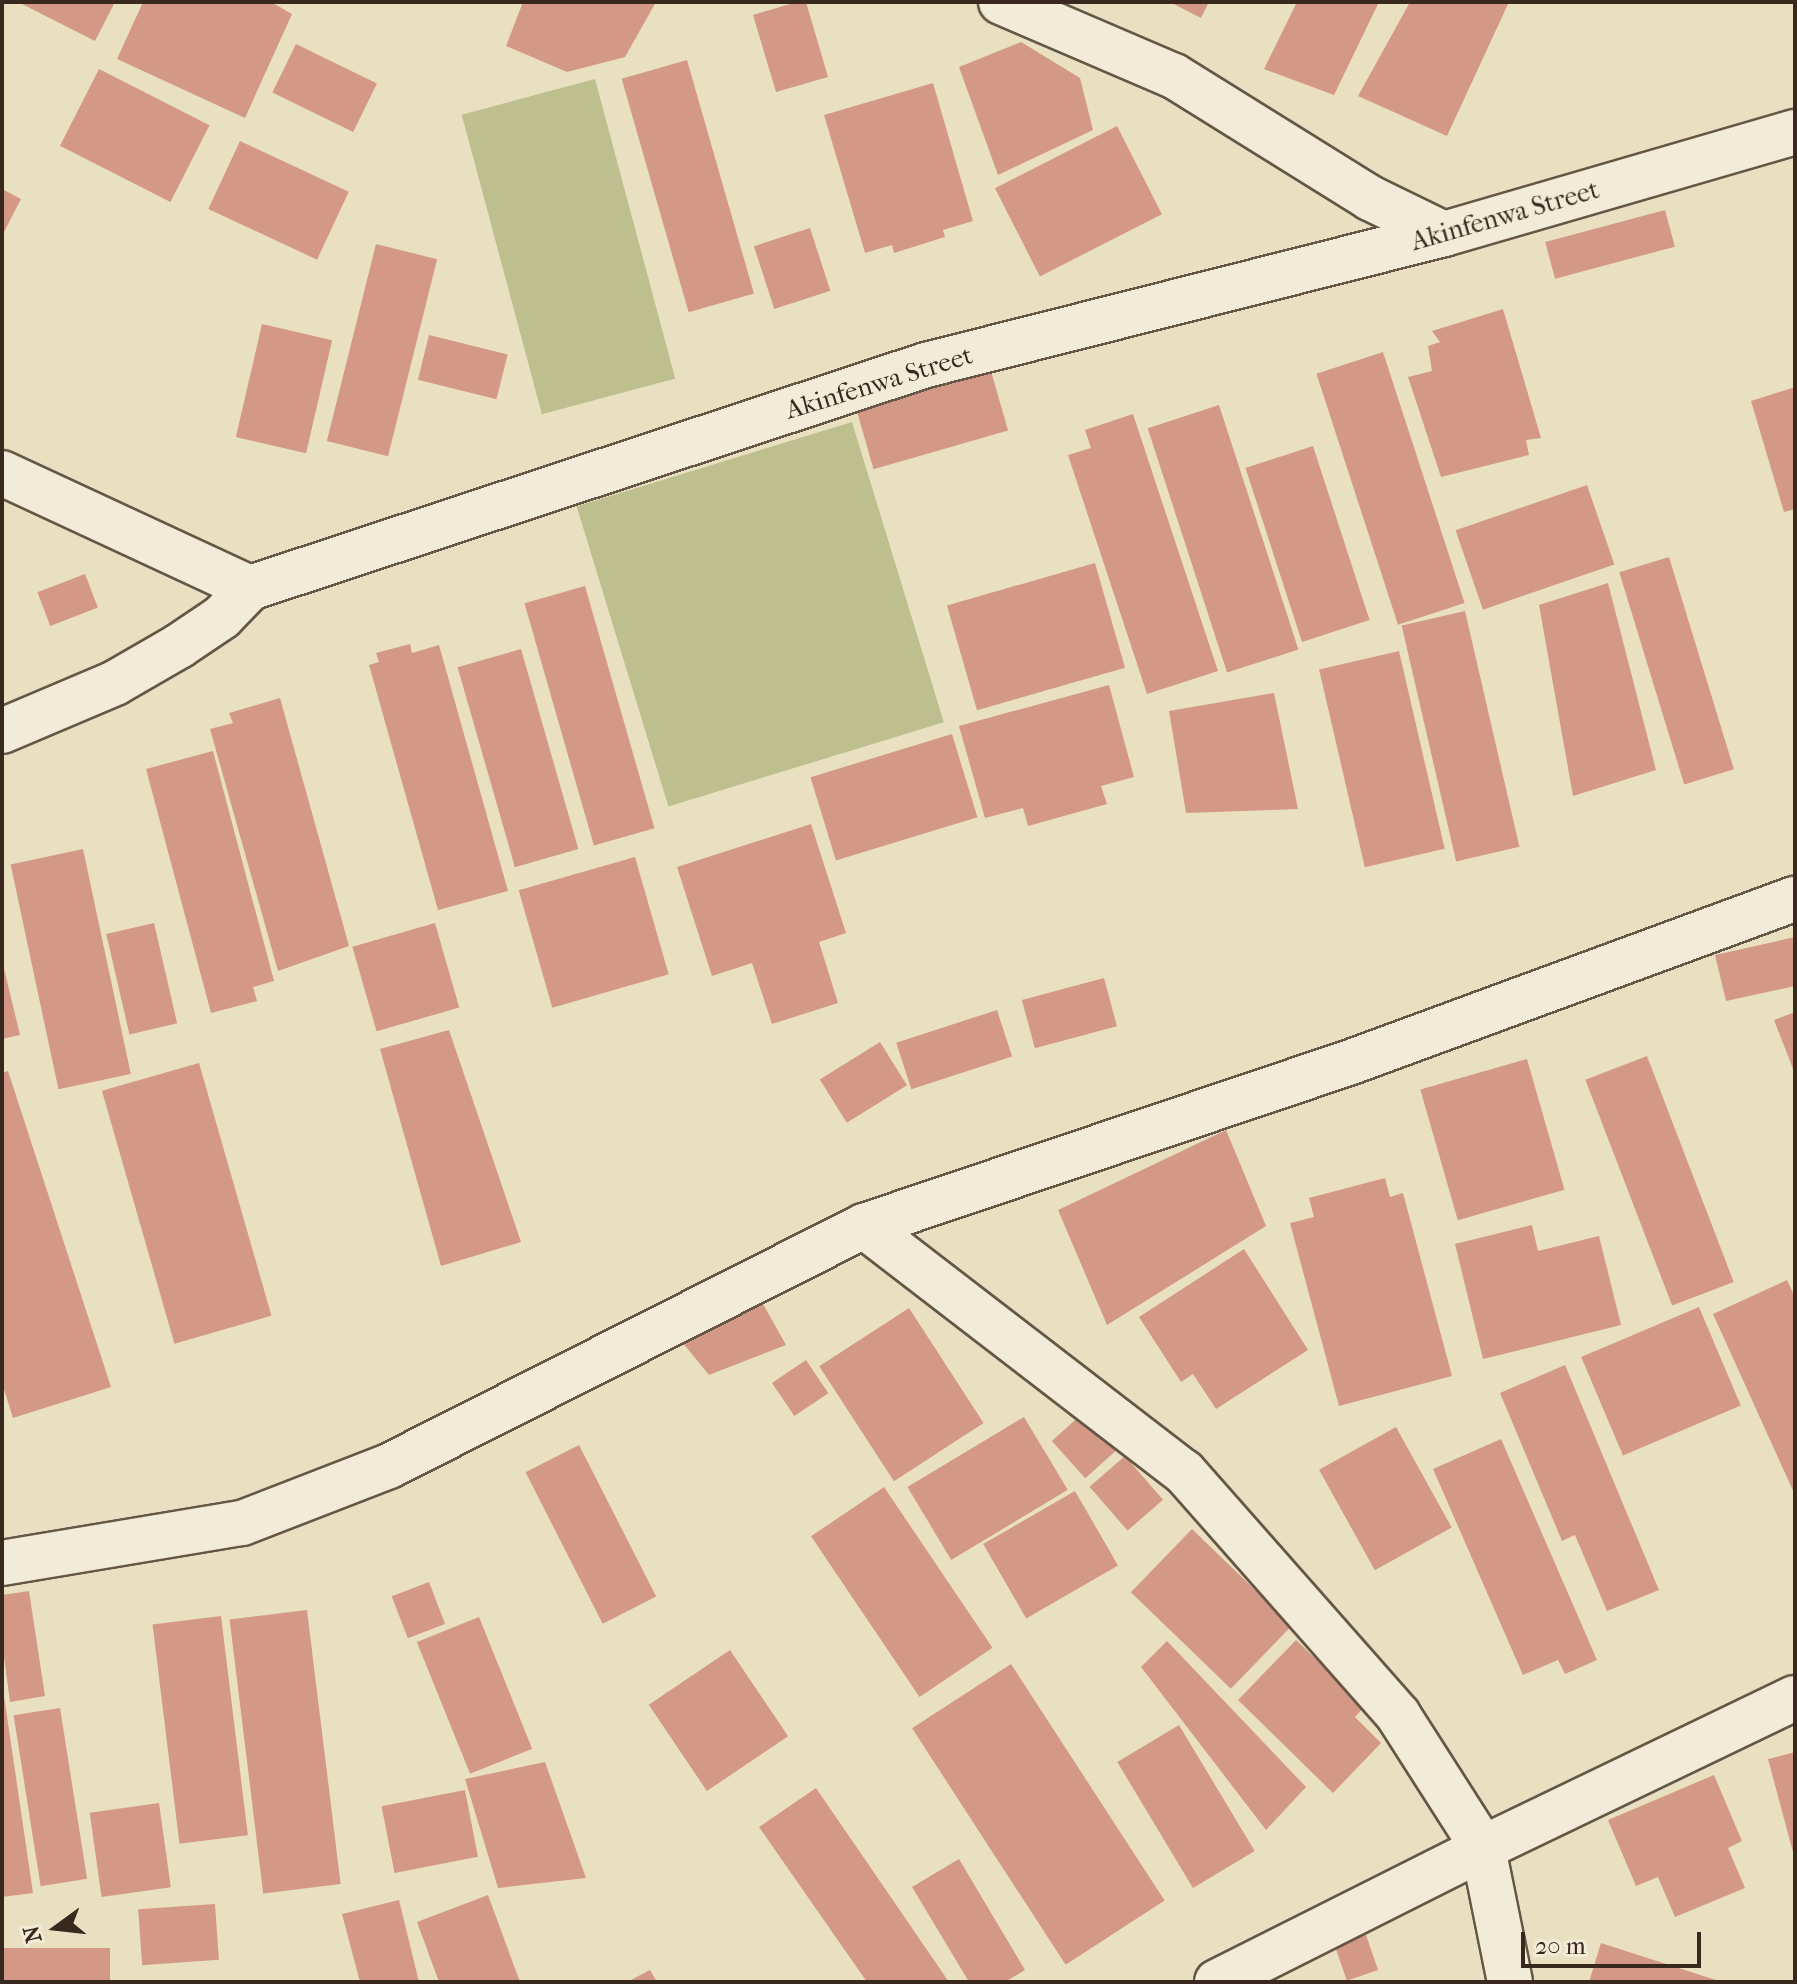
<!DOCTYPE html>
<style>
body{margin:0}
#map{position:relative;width:1797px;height:1984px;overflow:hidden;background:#e9e0c1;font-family:"IM FELL French Canon",serif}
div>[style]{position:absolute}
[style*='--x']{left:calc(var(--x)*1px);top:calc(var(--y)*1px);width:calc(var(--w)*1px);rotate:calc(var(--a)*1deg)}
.green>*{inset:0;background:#bdc08e;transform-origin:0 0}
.building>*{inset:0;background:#d49986;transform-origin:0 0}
.roads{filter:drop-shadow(2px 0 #655646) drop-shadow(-2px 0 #655646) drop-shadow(0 2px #655646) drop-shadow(0 -2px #655646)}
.minor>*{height:44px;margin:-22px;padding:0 22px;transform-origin:22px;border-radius:22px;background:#f1ebd7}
span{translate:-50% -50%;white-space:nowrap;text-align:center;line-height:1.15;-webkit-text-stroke:6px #f1ebd7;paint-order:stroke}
.street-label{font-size:26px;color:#39281d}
.frame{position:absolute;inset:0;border:4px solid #39281d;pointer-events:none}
.north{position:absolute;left:16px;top:1888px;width:80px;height:80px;-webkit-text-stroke:6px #f1ebd7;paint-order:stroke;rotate:255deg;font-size:22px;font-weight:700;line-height:32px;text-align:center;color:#39281d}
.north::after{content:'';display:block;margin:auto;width:28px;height:36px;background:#39281d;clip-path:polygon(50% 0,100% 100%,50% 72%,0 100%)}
.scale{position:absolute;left:1521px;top:1932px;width:180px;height:36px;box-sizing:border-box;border:4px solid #39281d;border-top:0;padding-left:10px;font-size:24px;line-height:28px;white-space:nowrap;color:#39281d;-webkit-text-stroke:6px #f1ebd7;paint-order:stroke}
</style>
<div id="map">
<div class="green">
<i style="left:595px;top:79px;width:310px;height:138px;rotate:75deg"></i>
<i style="left:852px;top:422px;width:314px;height:288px;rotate:73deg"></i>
</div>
<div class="building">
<i style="clip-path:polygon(18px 2px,115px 2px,95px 41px)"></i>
<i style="clip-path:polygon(143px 2px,271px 2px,292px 14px,245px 118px,117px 59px)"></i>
<i style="clip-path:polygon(523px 2px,656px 2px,625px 57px,567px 72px,506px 46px)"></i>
<i style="clip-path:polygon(797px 2px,806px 2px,828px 77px,776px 92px,753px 15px)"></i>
<i style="clip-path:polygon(1170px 2px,1209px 2px,1201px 18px)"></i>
<i style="clip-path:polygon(1297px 2px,1379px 2px,1334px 95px,1264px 69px)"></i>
<i style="clip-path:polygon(1410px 2px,1509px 2px,1447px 136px,1358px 96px)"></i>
<i style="clip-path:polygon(1021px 42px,1080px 78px,1093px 130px,998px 175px,959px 67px)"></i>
<i style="left:296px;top:44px;width:90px;height:54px;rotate:26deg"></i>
<i style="left:687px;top:60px;width:243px;height:68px;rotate:74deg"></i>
<i style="left:99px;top:69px;width:124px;height:86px;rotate:27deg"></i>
<i style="clip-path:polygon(933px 83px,973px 221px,943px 230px,945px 237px,894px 253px,892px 245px,865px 253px,824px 115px)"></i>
<i style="left:1117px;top:126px;width:99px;height:137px;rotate:63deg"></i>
<i style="left:240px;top:141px;width:120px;height:75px;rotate:25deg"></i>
<i style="clip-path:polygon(2px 189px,21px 199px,2px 236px)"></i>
<i style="left:1665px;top:210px;width:38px;height:124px;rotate:75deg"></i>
<i style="left:810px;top:228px;width:66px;height:59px;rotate:72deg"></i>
<i style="left:376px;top:244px;width:63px;height:203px;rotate:14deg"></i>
<i style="clip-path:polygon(1503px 309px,1541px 438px,1526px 440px,1529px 455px,1441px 477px,1408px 377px,1432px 371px,1428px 346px,1440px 342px,1432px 331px)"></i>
<i style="left:262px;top:324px;width:72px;height:116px;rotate:13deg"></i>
<i style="left:429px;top:335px;width:81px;height:46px;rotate:14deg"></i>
<i style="left:1383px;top:352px;width:264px;height:70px;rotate:72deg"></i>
<i style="left:991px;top:371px;width:62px;height:140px;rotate:74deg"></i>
<i style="clip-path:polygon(1795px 387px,1795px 509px,1784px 512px,1751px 401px)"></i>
<i style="left:1219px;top:405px;width:257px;height:75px;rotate:72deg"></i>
<i style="clip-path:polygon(1133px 414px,1218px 671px,1147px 694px,1068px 455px,1091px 448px,1085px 430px)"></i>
<i style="left:1313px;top:446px;width:183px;height:71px;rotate:72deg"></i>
<i style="left:1587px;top:485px;width:84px;height:139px;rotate:71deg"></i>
<i style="left:1669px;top:557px;width:222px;height:52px;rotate:73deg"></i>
<i style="left:1095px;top:563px;width:109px;height:154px;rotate:74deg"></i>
<i style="left:85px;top:574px;width:36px;height:51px;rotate:69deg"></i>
<i style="clip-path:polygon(1608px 583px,1656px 770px,1573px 796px,1539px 605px)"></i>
<i style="left:585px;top:586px;width:252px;height:63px;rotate:74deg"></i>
<i style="left:1465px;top:611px;width:242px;height:65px;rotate:77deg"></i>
<i style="clip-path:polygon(410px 644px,412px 653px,439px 645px,508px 891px,438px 910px,369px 665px,379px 662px,376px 653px)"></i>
<i style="left:521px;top:649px;width:208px;height:66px;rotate:74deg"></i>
<i style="left:1399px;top:651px;width:203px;height:82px;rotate:77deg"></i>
<i style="clip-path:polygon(1109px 685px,1134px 777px,1101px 786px,1107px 804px,1028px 826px,1023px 808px,985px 818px,959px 726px)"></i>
<i style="clip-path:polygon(1274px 693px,1298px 809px,1186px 813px,1169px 711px)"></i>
<i style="clip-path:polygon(280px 698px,349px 946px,278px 971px,210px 729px,233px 723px,229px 713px)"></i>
<i style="left:952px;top:734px;width:87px;height:148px;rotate:73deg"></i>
<i style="clip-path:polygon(213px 751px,274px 981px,253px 987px,257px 1001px,211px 1013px,146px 769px)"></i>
<i style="clip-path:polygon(811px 824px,846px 933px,819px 942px,838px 1003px,772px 1024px,752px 963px,712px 976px,677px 867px)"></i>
<i style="left:83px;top:849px;width:230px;height:74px;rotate:78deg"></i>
<i style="left:635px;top:857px;width:122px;height:121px;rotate:74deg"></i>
<i style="left:154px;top:923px;width:103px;height:49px;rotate:77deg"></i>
<i style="left:435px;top:923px;width:88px;height:86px;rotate:74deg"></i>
<i style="clip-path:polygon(1795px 937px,1795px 986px,1726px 1001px,1715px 955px)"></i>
<i style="clip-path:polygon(2px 960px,20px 1035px,2px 1039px)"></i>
<i style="left:1104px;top:978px;width:50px;height:85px;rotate:75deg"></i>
<i style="left:997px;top:1010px;width:49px;height:106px;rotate:72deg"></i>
<i style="clip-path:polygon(1795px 1012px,1795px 1074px,1774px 1020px)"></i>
<i style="clip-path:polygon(449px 1030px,521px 1242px,441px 1266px,380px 1049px)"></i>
<i style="left:880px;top:1042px;width:51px;height:71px;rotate:58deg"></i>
<i style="left:1647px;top:1056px;width:242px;height:66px;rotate:69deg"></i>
<i style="left:1527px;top:1059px;width:136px;height:111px;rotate:74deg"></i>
<i style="left:199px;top:1063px;width:263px;height:101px;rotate:74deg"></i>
<i style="clip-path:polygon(8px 1071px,111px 1387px,13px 1418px,2px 1383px,2px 1073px)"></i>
<i style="clip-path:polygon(1226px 1130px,1266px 1226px,1107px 1325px,1058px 1210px)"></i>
<i style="clip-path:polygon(1385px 1178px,1390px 1197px,1403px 1193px,1452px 1376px,1339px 1406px,1290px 1223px,1314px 1217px,1309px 1198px)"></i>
<i style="clip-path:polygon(1532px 1225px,1538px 1251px,1599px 1236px,1621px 1325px,1483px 1359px,1455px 1244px)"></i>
<i style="clip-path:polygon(1244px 1249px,1308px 1350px,1216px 1409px,1193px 1374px,1181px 1382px,1139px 1317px)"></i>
<i style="clip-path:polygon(1787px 1280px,1795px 1297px,1795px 1495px,1713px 1314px)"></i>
<i style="clip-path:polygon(763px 1304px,786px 1345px,709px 1375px,678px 1337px)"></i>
<i style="left:1699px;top:1307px;width:107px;height:128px;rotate:67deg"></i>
<i style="left:909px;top:1308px;width:137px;height:107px;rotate:57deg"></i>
<i style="left:806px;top:1360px;width:40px;height:41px;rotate:56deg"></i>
<i style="clip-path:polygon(1565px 1365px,1659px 1590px,1607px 1611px,1575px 1535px,1562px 1541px,1500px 1393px)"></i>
<i style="left:1083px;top:1413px;width:50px;height:42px;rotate:48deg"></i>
<i style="left:1024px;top:1417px;width:85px;height:136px;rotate:59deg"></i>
<i style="left:1396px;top:1427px;width:115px;height:88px;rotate:61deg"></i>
<i style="clip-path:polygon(1501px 1439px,1597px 1660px,1565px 1674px,1558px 1660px,1523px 1675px,1433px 1469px)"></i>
<i style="left:579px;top:1445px;width:170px;height:60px;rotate:63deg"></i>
<i style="left:1125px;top:1456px;width:58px;height:47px;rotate:49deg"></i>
<i style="left:884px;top:1487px;width:194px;height:88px;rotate:56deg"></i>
<i style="left:1075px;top:1491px;width:86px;height:106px;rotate:60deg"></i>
<i style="left:1192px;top:1529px;width:139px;height:88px;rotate:44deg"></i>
<i style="left:429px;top:1582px;width:45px;height:40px;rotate:69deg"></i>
<i style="clip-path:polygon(29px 1591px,45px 1696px,10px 1702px,2px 1642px,2px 1595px)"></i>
<i style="left:307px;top:1610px;width:276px;height:78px;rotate:83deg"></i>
<i style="left:221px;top:1616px;width:221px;height:69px;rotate:83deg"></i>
<i style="left:479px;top:1617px;width:142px;height:67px;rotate:68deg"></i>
<i style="clip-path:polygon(1296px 1640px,1365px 1706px,1355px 1717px,1381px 1743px,1333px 1793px,1238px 1700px)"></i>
<i style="clip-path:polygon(1167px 1641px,1306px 1787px,1266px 1830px,1141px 1667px)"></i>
<i style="left:730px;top:1650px;width:104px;height:98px;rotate:56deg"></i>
<i style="left:1011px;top:1664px;width:282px;height:118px;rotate:57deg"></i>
<i style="clip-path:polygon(2px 1682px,33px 1893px,2px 1897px)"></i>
<i style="left:60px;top:1708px;width:173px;height:47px;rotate:81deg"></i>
<i style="left:1179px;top:1725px;width:147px;height:72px;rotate:59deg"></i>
<i style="clip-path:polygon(1795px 1752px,1795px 1856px,1794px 1856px,1768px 1759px)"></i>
<i style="clip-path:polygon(545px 1762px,586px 1878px,498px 1888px,465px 1779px)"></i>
<i style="clip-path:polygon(1714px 1775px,1742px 1841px,1728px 1848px,1745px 1888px,1675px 1917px,1658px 1877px,1636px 1886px,1608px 1820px)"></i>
<i style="clip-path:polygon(816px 1788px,949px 1982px,867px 1982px,759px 1827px)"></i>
<i style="left:465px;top:1790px;width:68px;height:85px;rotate:79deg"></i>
<i style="left:159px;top:1803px;width:85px;height:70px;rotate:82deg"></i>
<i style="clip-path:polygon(959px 1859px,1025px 1970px,1005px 1982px,969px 1982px,912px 1887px)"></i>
<i style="clip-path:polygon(488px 1895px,520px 1982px,439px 1982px,417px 1922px)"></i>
<i style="clip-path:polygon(399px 1900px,419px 1982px,360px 1982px,342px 1914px)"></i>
<i style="left:215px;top:1904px;width:56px;height:77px;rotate:86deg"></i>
<i style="left:1366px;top:1935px;width:37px;height:33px;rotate:71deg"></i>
<i style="clip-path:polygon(1601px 1943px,1719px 1981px,1718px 1982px,1589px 1982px)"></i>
<i style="left:2px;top:1948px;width:108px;height:34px"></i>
<i style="clip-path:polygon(650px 1970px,657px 1982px,627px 1982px)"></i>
</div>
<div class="roads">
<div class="minor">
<i style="--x:1001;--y:2;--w:188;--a:23.2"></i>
<i style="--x:1174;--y:76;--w:231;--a:31.9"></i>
<i style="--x:1370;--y:198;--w:82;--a:25.9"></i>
<i style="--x:2;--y:473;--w:273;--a:24.9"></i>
<i style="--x:2;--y:731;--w:123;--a:-23"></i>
<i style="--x:115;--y:683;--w:74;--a:-30"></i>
<i style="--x:179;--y:646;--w:52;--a:-34"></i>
<i style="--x:222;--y:617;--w:40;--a:-46"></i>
<i style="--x:250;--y:588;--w:712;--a:-18.26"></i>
<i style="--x:926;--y:365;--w:534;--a:-14.19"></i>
<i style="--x:1444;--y:234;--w:366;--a:-16.2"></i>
<i style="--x:864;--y:1226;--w:404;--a:37.6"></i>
<i style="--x:1184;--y:1472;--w:324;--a:48.6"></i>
<i style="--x:1398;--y:1715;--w:158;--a:57.4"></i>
<i style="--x:1483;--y:1848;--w:137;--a:78.6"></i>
<i style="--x:2;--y:1563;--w:243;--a:-9.5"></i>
<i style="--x:242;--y:1523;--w:158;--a:-21.2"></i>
<i style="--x:389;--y:1466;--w:532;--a:-26.81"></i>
<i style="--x:864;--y:1226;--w:514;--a:-18.61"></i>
<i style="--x:1351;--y:1062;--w:473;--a:-20.2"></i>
<i style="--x:1217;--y:1982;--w:298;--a:-26.7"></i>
<i style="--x:1483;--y:1848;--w:346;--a:-25.7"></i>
</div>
</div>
<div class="street-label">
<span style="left:1505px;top:216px;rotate:-16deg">Akinfenwa Street</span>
<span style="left:879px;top:383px;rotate:-17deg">Akinfenwa Street</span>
</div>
<div class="frame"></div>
<div class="north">N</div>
<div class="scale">20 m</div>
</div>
